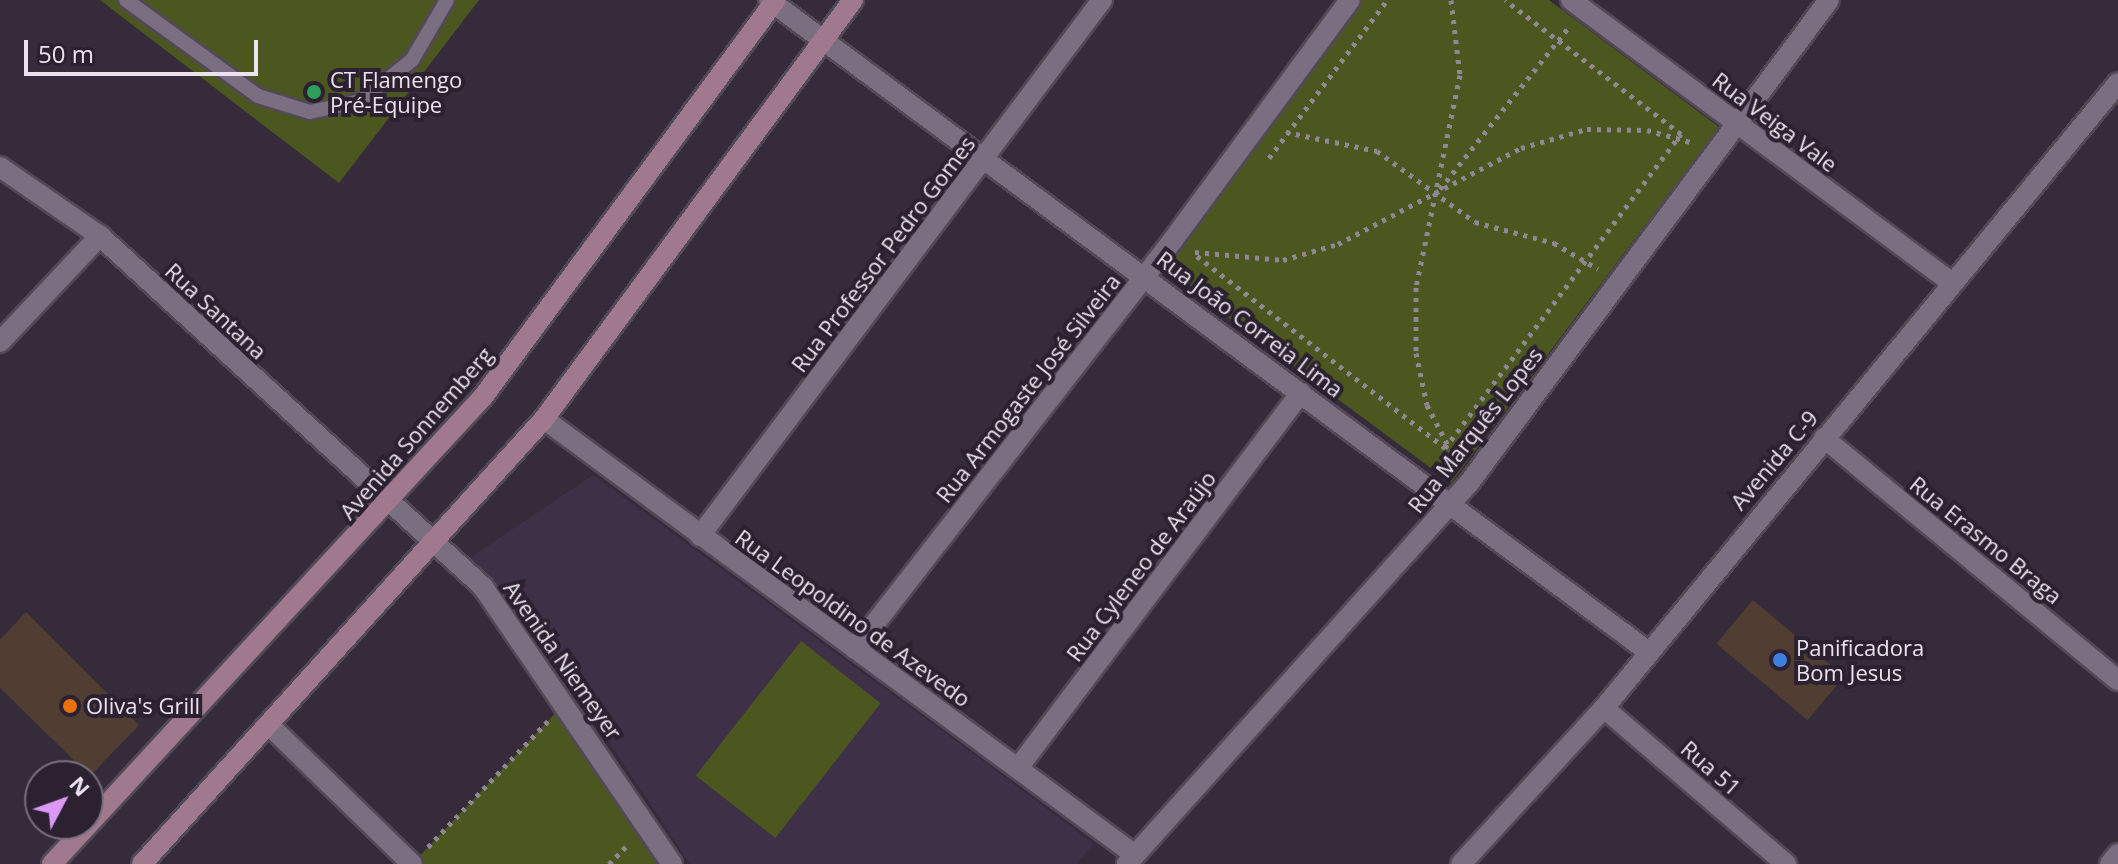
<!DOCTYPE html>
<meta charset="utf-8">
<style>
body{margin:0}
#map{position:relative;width:2118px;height:864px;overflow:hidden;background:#352b3b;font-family:"Open Sans",sans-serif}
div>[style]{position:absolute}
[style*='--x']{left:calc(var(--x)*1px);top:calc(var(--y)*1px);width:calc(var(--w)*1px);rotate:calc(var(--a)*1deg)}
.built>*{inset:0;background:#3e3046}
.green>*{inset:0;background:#4c5720;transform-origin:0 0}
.building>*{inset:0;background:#513e32;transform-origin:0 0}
.path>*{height:5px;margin-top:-2.5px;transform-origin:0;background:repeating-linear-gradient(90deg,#8f8794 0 4px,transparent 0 10px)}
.roads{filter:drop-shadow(2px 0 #524957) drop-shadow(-2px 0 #524957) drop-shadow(0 2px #524957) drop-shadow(0 -2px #524957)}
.lane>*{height:14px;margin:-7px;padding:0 7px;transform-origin:7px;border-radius:7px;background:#7a6e81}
.street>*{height:20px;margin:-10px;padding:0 10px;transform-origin:10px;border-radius:10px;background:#7a6e81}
.secondary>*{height:20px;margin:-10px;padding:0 10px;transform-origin:10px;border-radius:10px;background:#a0798f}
.dots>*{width:22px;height:22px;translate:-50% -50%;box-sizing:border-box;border:4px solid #2b2131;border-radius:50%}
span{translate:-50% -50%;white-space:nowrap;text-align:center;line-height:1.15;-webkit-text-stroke:8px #2b2131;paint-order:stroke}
.poi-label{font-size:22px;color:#eae3ee}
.left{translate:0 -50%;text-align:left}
.street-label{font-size:22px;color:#eae3ee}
.north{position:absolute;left:24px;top:760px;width:80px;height:80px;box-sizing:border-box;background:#2b2131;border:2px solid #776f7d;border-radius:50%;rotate:49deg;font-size:22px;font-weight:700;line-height:32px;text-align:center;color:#eae3ee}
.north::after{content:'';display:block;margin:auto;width:28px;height:36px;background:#db99f5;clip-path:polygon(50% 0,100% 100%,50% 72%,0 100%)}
.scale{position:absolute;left:24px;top:40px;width:234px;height:36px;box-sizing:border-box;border:4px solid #eae3ee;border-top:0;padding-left:10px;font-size:24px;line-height:28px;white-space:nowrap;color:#eae3ee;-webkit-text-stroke:6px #2b2131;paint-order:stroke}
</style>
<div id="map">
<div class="built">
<i style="clip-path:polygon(593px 475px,990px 766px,1094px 844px,1076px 864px,690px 864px,565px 676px,468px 559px)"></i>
</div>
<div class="green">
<i style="clip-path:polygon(100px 0,479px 0,339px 183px)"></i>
<i style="clip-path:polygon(1362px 0,1549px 0,1719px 127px,1451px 483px,1164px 270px)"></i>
<i style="left:801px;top:641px;width:101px;height:171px;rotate:38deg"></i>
<i style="clip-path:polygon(565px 703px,672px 864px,412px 864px)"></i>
</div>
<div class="building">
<i style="left:1753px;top:600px;width:119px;height:57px;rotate:40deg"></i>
<i style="clip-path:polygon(26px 612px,139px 725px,90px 776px,0 688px,0 640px)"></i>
</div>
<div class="path">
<i style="--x:1451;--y:0;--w:76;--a:83.2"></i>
<i style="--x:1460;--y:75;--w:217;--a:101.7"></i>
<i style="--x:1416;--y:287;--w:66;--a:90"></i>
<i style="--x:1416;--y:353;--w:53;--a:78.1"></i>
<i style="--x:1427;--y:405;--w:63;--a:62.6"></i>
<i style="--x:1286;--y:132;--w:93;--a:11.8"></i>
<i style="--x:1377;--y:151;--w:121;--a:35.9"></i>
<i style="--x:1475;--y:222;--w:82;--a:14.9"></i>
<i style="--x:1554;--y:243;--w:51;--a:30.6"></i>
<i style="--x:1269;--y:158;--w:197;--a:-53.2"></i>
<i style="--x:1440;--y:189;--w:206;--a:-51.5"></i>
<i style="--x:1195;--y:252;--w:88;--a:5.2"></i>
<i style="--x:1283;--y:260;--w:57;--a:-16.2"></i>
<i style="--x:1338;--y:244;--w:207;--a:-27.7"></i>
<i style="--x:1521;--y:148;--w:69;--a:-16.1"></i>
<i style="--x:1587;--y:129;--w:60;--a:1"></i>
<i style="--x:1647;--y:130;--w:49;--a:15.5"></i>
<i style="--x:1197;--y:256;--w:314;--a:37.7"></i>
<i style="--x:1445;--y:448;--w:393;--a:-53.1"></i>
<i style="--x:1681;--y:134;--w:221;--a:-142.7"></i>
<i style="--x:428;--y:847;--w:174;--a:-46.4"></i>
<i style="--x:609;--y:864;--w:29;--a:-46"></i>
</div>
<div class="roads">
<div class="lane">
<i style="--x:126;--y:0;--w:163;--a:36"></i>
<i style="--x:258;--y:96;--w:54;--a:17.1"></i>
<i style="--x:310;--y:112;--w:52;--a:-12.2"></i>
<i style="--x:361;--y:101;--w:65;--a:-38.8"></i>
<i style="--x:412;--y:60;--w:69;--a:-59.7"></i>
</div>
<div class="street">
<i style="--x:769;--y:0;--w:1092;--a:36.54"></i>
<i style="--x:1571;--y:0;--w:473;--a:36.6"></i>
<i style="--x:0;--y:167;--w:121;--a:34.6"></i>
<i style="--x:100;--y:236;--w:520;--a:42.5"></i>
<i style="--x:483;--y:587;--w:335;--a:55.7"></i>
<i style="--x:0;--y:342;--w:146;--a:-46.7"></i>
<i style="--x:544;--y:419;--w:734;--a:36.42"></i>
<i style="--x:1824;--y:438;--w:381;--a:39.5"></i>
<i style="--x:700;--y:536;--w:670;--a:-53.13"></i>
<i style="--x:855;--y:649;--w:518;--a:-52.13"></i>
<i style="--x:1173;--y:240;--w:298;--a:-53.6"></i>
<i style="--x:1604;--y:708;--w:240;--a:40.6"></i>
<i style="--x:270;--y:726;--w:198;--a:44.2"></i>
<i style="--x:1018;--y:768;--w:470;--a:-53"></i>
<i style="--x:1127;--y:864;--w:512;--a:-48.09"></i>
<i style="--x:1469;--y:483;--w:602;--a:-53.3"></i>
<i style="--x:1461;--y:864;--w:212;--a:-47.5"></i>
<i style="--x:1604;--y:708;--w:809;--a:-50.57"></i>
<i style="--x:2110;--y:864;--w:13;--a:-51"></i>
</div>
<div class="secondary">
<i style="--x:52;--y:864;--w:635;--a:-47.3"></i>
<i style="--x:483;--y:397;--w:493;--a:-53.6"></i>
<i style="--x:142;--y:864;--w:600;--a:-47.91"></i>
<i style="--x:544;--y:419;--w:521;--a:-53.59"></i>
</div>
</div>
<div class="dots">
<i style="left:314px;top:92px;background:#2e9e5b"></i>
<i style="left:1780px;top:660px;background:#3f7fe0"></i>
<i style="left:70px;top:706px;background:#e8710a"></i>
</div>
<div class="poi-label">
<span class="left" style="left:330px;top:92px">CT Flamengo<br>Pré-Equipe</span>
<span class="left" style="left:1796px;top:660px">Panificadora<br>Bom Jesus</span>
<span class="left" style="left:86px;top:706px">Oliva's Grill</span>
</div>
<div class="street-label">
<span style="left:1775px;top:122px;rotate:37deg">Rua Veiga Vale</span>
<span style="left:883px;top:254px;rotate:-53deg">Rua Professor Pedro Gomes</span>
<span style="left:216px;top:311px;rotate:43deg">Rua Santana</span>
<span style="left:1250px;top:324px;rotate:37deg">Rua João Correia Lima</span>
<span style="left:1028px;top:388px;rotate:-52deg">Rua Armogaste José Silveira</span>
<span style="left:1475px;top:430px;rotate:-52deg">Rua Marquês Lopes</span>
<span style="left:416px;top:433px;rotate:-49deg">Avenida Sonnemberg</span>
<span style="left:1774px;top:460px;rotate:-50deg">Avenida C-9</span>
<span style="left:1986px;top:540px;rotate:39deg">Rua Erasmo Braga</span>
<span style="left:1141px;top:566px;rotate:-53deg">Rua Cyleneo de Araújo</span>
<span style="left:853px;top:618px;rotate:36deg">Rua Leopoldino de Azevedo</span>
<span style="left:563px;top:660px;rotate:55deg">Avenida Niemeyer</span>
<span style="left:1711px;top:768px;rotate:41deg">Rua 51</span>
</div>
<div class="north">N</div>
<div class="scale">50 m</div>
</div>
